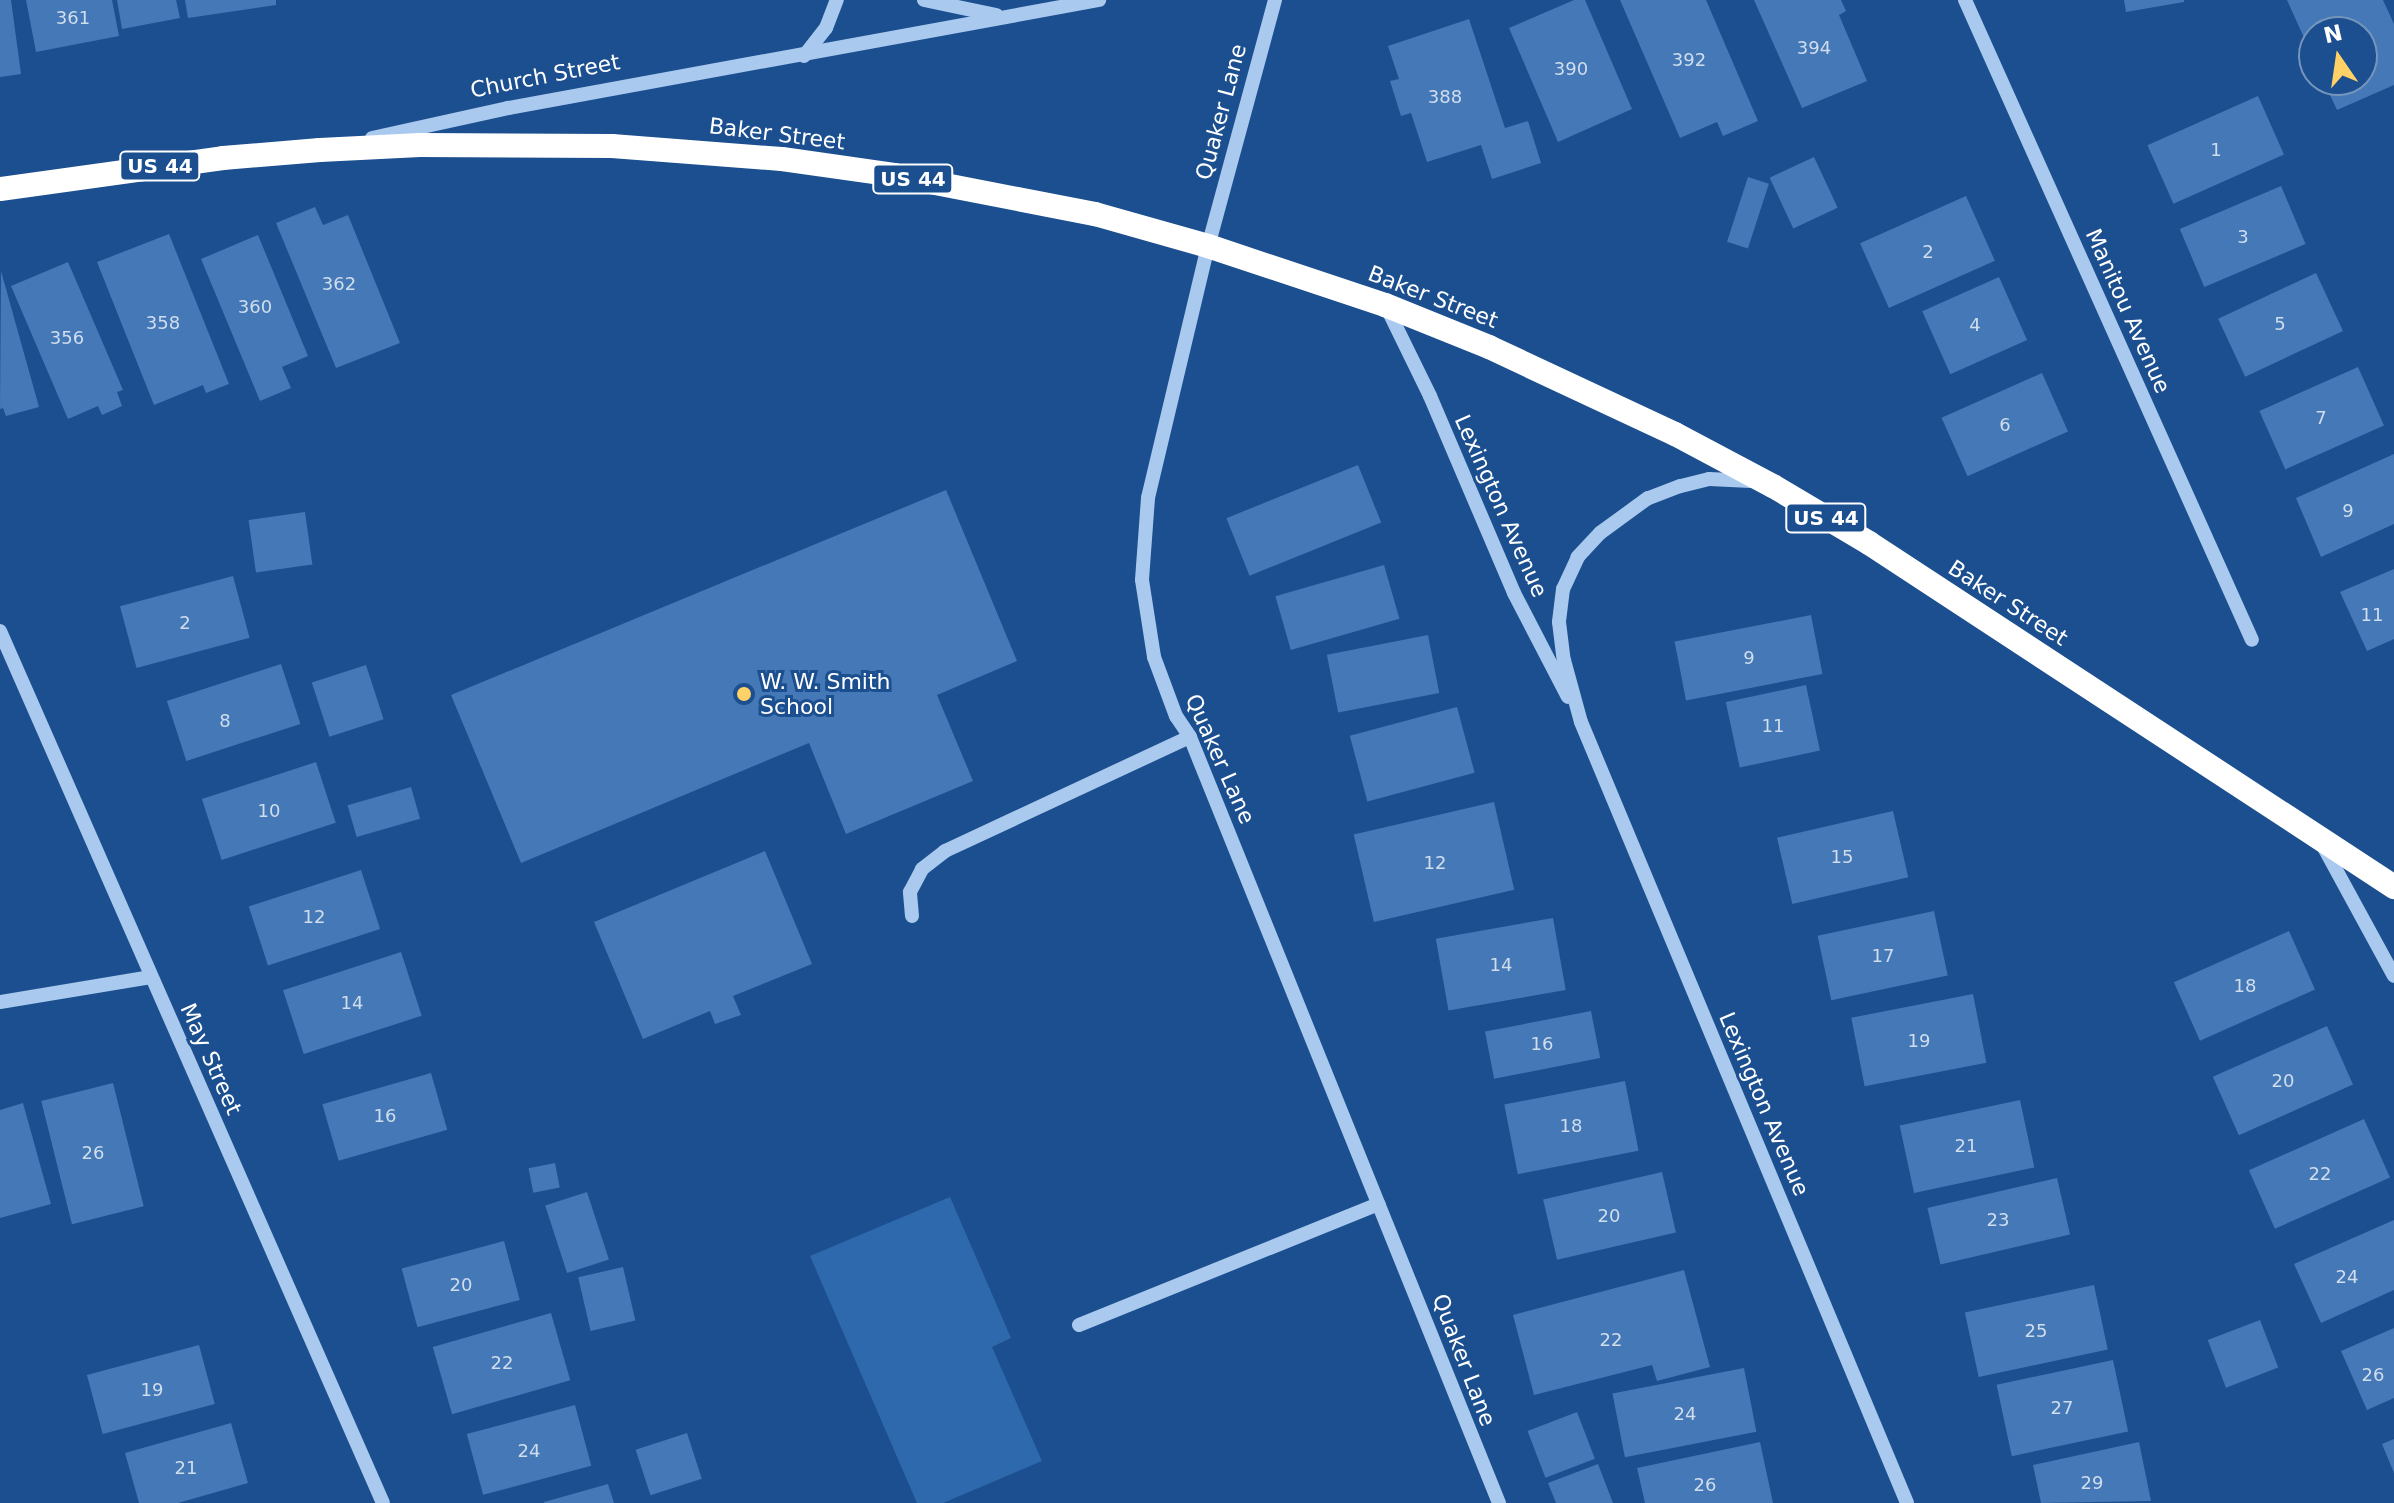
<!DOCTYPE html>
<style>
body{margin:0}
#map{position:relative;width:2394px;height:1503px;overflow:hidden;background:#1b4f8f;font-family:"DejaVu Sans",sans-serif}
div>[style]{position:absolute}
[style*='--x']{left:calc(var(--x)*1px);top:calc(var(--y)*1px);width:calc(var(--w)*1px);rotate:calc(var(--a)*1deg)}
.green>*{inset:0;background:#2e69ad}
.building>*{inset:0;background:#4478b7;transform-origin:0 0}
.minor>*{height:14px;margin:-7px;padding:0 7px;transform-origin:7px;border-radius:7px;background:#a9c9ee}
.highway>*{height:24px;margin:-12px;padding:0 12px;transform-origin:12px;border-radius:12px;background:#fff}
.dots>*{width:22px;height:22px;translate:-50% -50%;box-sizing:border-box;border:4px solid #1b4f8f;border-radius:50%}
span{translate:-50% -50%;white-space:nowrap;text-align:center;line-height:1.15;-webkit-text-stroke:6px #1b4f8f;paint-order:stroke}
.number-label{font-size:18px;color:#d0dded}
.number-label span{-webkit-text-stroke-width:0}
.shield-label span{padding:2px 6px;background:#1b4f8f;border:2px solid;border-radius:6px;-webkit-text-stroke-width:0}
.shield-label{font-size:20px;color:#fff;font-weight:700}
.street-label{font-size:22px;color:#fff}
.poi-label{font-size:22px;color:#fff}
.left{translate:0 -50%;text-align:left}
.north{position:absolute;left:2298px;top:16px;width:80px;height:80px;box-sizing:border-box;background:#1b4f8f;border:2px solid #7695bc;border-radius:50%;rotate:347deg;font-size:22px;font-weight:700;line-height:32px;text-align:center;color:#fff}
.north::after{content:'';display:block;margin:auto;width:28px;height:36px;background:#ffd166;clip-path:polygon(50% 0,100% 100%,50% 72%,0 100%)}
</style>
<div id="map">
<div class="green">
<i style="clip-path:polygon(950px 1197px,1011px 1338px,992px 1347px,1042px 1461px,943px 1503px,917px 1503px,810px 1256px)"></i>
</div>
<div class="building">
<i style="clip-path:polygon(0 0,11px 0,21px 74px,0 77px)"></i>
<i style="clip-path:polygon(26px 0,112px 0,119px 36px,36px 52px)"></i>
<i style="clip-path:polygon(117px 0,176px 0,180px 18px,122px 29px)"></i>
<i style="clip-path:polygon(185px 0,276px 0,276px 5px,188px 18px)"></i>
<i style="clip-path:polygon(1574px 0,1585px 0,1632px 109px,1558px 142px,1509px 28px)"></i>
<i style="clip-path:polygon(1620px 0,1706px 0,1758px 121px,1723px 136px,1717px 122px,1680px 138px)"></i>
<i style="clip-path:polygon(1754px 0,1841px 0,1846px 11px,1839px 15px,1867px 81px,1802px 108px)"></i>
<i style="clip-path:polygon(2124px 0,2184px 0,2184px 2px,2126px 12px)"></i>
<i style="clip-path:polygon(2287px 0,2383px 0,2394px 24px,2394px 85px,2337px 110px,2323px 80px,2362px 80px,2362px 32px,2314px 32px,2314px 60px)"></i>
<i style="clip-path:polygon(1469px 19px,1505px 128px,1528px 121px,1541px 163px,1492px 179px,1481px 145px,1427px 162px,1411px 113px,1401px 116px,1390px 81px,1399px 79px,1388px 46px)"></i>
<i style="left:2258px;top:96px;width:64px;height:121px;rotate:66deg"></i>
<i style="left:1814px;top:157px;width:56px;height:49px;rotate:65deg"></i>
<i style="left:1748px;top:177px;width:22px;height:68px;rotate:18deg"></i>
<i style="left:2281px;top:186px;width:63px;height:110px;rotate:67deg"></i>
<i style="left:1966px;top:196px;width:71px;height:116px;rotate:66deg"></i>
<i style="clip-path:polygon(315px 207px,323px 225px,348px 215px,400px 343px,336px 368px,276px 223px)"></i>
<i style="clip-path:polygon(169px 234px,229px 384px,206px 393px,203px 385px,154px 405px,97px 262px)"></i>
<i style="clip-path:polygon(258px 235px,308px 356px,282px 367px,291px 388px,260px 401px,201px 259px)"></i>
<i style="clip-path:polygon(68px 262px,123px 390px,117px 392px,122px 406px,102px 415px,98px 406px,68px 419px,11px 286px)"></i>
<i style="clip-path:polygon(1px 271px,39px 407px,6px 416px,3px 408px,0 409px)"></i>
<i style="left:2316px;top:273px;width:64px;height:108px;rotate:65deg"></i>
<i style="left:1999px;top:277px;width:69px;height:84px;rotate:66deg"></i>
<i style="left:2358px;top:367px;width:64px;height:108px;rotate:66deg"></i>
<i style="left:2042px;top:373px;width:64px;height:110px;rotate:66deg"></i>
<i style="clip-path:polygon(2394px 454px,2394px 524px,2321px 557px,2296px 498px)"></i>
<i style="left:1358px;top:465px;width:62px;height:142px;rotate:68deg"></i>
<i style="clip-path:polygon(946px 490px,1017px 661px,937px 695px,973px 781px,846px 834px,809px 743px,521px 863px,451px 695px)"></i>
<i style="left:305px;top:512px;width:53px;height:57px;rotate:82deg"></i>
<i style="left:1384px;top:565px;width:56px;height:113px;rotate:74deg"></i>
<i style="clip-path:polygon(2394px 569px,2394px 639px,2367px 651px,2340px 592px)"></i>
<i style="left:233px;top:576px;width:64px;height:117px;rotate:75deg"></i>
<i style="left:1811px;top:615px;width:60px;height:139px;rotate:79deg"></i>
<i style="left:1428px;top:635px;width:59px;height:103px;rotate:79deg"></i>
<i style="left:281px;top:664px;width:63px;height:120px;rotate:72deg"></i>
<i style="left:366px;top:665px;width:57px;height:57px;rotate:72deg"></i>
<i style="left:1806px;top:685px;width:67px;height:82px;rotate:78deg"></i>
<i style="left:1457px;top:707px;width:68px;height:111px;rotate:75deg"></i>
<i style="left:316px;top:762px;width:64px;height:120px;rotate:72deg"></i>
<i style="left:411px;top:787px;width:33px;height:66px;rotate:74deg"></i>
<i style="left:1494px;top:802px;width:90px;height:144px;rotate:77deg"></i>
<i style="left:1893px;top:811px;width:68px;height:119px;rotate:77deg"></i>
<i style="clip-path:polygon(765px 851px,812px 964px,733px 996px,741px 1015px,715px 1024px,710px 1011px,643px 1039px,594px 922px)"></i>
<i style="left:361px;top:870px;width:62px;height:118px;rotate:72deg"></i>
<i style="left:1934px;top:911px;width:66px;height:119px;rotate:78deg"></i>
<i style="left:1553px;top:918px;width:73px;height:119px;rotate:80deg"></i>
<i style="left:2289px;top:931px;width:64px;height:126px;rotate:66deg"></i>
<i style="left:401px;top:952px;width:67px;height:124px;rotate:72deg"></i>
<i style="left:1973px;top:994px;width:70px;height:124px;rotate:79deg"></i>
<i style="left:1591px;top:1011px;width:48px;height:108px;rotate:79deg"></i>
<i style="left:2327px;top:1026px;width:64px;height:125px;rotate:66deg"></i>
<i style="left:431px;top:1073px;width:59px;height:113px;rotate:74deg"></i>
<i style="left:1625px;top:1081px;width:71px;height:123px;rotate:79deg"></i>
<i style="left:113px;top:1083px;width:127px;height:74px;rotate:76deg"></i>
<i style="left:2020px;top:1100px;width:69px;height:123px;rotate:78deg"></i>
<i style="clip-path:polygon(23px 1103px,51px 1204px,0 1218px,0 1110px)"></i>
<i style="left:2364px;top:1119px;width:64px;height:126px;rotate:66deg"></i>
<i style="left:555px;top:1163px;width:25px;height:27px;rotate:79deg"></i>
<i style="left:1662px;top:1172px;width:62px;height:122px;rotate:77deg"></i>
<i style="left:2057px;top:1178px;width:58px;height:133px;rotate:77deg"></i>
<i style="left:587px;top:1192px;width:71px;height:44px;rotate:72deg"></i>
<i style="clip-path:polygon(2394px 1220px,2394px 1290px,2321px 1323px,2294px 1264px)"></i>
<i style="left:504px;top:1241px;width:61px;height:106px;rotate:75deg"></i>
<i style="left:623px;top:1267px;width:55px;height:46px;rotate:77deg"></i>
<i style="clip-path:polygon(1684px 1270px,1710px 1367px,1657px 1381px,1652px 1365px,1534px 1395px,1513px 1315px)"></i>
<i style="left:2094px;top:1285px;width:66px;height:132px;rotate:78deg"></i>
<i style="left:551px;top:1313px;width:70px;height:123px;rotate:74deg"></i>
<i style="left:2260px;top:1320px;width:51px;height:56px;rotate:69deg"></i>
<i style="clip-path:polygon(2394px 1328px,2394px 1398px,2367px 1410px,2341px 1351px)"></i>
<i style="left:199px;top:1345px;width:61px;height:116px;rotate:75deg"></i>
<i style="left:2113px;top:1360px;width:73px;height:119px;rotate:78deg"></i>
<i style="left:1744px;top:1368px;width:65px;height:134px;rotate:79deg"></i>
<i style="left:575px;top:1405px;width:63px;height:112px;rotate:75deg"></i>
<i style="left:1577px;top:1412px;width:50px;height:53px;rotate:69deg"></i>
<i style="clip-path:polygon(231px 1423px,248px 1483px,178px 1503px,139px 1503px,125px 1453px)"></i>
<i style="left:687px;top:1433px;width:48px;height:54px;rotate:72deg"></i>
<i style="clip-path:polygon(2394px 1439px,2394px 1473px,2382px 1444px)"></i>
<i style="clip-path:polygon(1760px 1442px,1773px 1503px,1645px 1503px,1637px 1468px)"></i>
<i style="clip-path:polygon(2139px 1442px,2151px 1501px,2041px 1503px,2033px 1465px)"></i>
<i style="clip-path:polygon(1598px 1464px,1613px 1503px,1556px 1503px,1548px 1483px)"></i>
<i style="clip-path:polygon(608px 1484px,614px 1503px,544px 1503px,544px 1502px)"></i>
</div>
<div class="minor">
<i style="--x:924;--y:0;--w:74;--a:11.8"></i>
<i style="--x:1275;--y:0;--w:255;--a:105.2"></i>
<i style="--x:1208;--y:246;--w:259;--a:103.4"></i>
<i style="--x:1148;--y:498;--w:82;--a:94.2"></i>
<i style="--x:1142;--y:580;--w:78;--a:81.1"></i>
<i style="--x:1154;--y:657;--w:63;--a:69.6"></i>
<i style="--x:1176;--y:716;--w:25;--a:56"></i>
<i style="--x:1190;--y:737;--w:826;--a:68.03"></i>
<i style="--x:1965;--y:0;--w:701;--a:65.85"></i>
<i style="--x:804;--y:56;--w:36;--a:-52"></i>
<i style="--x:826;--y:28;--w:30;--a:-69"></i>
<i style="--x:372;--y:138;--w:139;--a:-12.4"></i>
<i style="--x:508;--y:108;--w:601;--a:-10.36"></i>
<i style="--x:1386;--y:306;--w:100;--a:63.9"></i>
<i style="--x:1430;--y:396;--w:214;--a:66.9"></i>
<i style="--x:1514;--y:593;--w:117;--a:62.6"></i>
<i style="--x:1751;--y:481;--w:42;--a:-177.3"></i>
<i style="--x:1709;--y:479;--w:30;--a:166"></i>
<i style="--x:1680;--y:486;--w:34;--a:159"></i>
<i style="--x:1648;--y:498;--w:59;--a:143.9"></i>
<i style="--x:1600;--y:533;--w:33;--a:133"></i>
<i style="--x:1578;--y:557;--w:35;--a:115"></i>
<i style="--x:1563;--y:589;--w:33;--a:97"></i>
<i style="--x:1559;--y:622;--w:38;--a:83"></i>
<i style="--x:1564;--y:660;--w:64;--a:74.7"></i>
<i style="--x:1581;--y:722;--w:846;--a:67.34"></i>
<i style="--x:0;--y:631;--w:952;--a:66.29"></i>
<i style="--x:2322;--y:844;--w:150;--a:61.4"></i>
<i style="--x:912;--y:916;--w:24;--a:-95"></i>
<i style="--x:910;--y:892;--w:26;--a:-62"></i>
<i style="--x:922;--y:869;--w:29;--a:-38"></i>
<i style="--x:945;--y:851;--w:270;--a:-25"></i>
<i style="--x:0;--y:1002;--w:153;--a:-9.4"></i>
<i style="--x:1079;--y:1325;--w:323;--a:-22"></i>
</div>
<div class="highway">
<i style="--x:0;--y:189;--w:225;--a:-7.9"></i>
<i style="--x:223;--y:158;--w:97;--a:-4.7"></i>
<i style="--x:320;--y:150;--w:100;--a:-2.9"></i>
<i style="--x:420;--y:145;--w:192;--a:0.3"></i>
<i style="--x:612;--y:146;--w:170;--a:4.4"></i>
<i style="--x:782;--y:159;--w:113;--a:8.1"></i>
<i style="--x:894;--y:175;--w:205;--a:11"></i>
<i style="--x:1095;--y:214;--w:117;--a:15.8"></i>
<i style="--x:1208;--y:246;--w:187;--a:18.4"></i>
<i style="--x:1385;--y:305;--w:112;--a:22"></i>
<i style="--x:1489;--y:347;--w:205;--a:25.1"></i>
<i style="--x:1675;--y:434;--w:111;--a:28"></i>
<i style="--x:1773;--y:486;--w:112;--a:30.7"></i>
<i style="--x:1869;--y:543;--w:628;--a:33.23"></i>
</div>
<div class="dots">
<i style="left:744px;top:694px;background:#ffd166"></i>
</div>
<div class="number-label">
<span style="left:73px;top:18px">361</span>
<span style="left:1814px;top:48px">394</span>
<span style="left:1689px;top:60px">392</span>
<span style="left:1571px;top:69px">390</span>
<span style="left:1445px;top:97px">388</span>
<span style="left:2216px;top:150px">1</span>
<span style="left:2243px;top:237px">3</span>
<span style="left:1928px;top:252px">2</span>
<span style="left:339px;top:284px">362</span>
<span style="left:255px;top:307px">360</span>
<span style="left:163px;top:323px">358</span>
<span style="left:2280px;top:324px">5</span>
<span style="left:1975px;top:325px">4</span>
<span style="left:67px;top:338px">356</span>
<span style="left:2321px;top:418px">7</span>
<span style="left:2005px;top:425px">6</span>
<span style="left:2348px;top:511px">9</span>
<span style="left:2372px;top:615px">11</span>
<span style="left:185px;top:623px">2</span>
<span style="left:1749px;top:658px">9</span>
<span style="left:225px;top:721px">8</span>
<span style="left:1773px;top:726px">11</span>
<span style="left:269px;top:811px">10</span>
<span style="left:1842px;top:857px">15</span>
<span style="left:1435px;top:863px">12</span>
<span style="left:314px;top:917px">12</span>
<span style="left:1883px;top:956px">17</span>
<span style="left:1501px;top:965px">14</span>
<span style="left:2245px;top:986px">18</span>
<span style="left:352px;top:1003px">14</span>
<span style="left:1919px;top:1041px">19</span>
<span style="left:1542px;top:1044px">16</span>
<span style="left:2283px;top:1081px">20</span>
<span style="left:385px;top:1116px">16</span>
<span style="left:1571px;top:1126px">18</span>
<span style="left:1966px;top:1146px">21</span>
<span style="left:93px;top:1153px">26</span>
<span style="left:2320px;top:1174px">22</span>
<span style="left:1609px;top:1216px">20</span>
<span style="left:1998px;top:1220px">23</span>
<span style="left:2347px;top:1277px">24</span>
<span style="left:461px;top:1285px">20</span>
<span style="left:2036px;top:1331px">25</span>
<span style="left:1611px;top:1340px">22</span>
<span style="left:502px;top:1363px">22</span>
<span style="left:2373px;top:1375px">26</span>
<span style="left:152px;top:1390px">19</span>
<span style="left:2062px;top:1408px">27</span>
<span style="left:1685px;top:1414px">24</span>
<span style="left:529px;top:1451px">24</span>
<span style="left:186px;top:1468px">21</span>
<span style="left:2092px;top:1483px">29</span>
<span style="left:1705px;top:1485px">26</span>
</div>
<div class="shield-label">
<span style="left:160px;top:166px">US 44</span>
<span style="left:913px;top:179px">US 44</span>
<span style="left:1826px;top:518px">US 44</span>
</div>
<div class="street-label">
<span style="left:545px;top:76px;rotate:-11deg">Church Street</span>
<span style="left:1221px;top:112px;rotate:-75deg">Quaker Lane</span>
<span style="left:777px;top:134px;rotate:7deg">Baker Street</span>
<span style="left:1433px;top:297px;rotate:21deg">Baker Street</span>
<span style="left:2128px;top:311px;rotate:66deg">Manitou Avenue</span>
<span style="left:1501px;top:506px;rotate:66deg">Lexington Avenue</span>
<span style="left:2008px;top:603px;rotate:33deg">Baker Street</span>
<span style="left:1220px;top:759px;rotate:66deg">Quaker Lane</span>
<span style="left:211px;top:1059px;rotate:66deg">May Street</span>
<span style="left:1764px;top:1104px;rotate:67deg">Lexington Avenue</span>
<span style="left:1464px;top:1360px;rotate:69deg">Quaker Lane</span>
</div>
<div class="poi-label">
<span class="left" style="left:760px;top:694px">W. W. Smith<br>School</span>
</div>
<div class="north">N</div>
</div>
